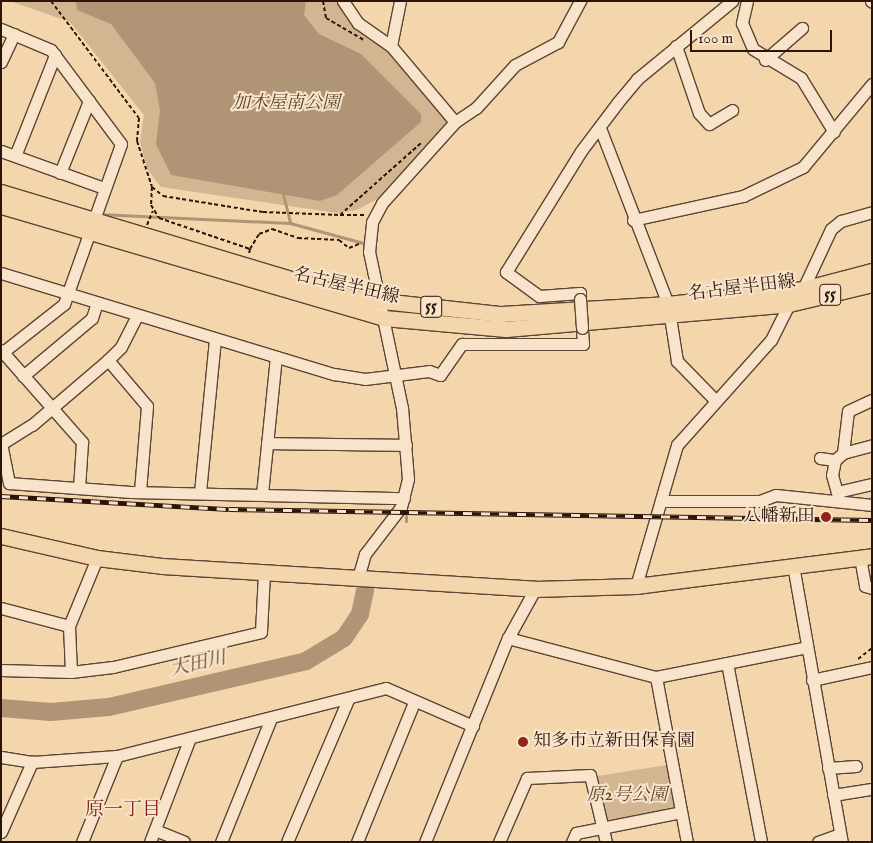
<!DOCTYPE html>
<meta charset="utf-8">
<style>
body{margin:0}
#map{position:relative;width:873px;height:843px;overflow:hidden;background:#f4d6ad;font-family:"IM FELL English","Noto Serif JP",serif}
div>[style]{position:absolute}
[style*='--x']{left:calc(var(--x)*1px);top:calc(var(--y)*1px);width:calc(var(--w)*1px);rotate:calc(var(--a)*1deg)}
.green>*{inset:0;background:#d2b591;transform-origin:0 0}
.water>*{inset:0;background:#b09476}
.stream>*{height:3px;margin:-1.5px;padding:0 1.5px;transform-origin:1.5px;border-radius:1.5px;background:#b09476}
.river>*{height:18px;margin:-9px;padding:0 9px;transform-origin:9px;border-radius:9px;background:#b09476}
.path>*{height:2px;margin-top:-1px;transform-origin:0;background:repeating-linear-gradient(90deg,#2b140a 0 4px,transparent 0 6.5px)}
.roads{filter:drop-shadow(1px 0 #5d4433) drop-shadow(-1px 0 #5d4433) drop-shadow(0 1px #5d4433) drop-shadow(0 -1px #5d4433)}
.minor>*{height:11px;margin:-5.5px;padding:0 5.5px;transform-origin:5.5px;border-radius:5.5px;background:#f8e4ca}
.major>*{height:15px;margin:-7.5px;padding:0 7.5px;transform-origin:7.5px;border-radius:7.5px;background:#f4d6ad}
.rail>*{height:5px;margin-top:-2.5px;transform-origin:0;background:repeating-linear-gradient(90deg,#f8e4ca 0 9px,#2b140a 0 18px);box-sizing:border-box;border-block:1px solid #2b140a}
.bridges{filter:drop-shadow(1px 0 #5d4433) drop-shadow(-1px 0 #5d4433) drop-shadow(0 1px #5d4433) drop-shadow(0 -1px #5d4433)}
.minor-bridge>*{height:11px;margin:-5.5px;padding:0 5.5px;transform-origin:5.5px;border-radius:5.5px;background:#f8e4ca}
.dots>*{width:14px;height:14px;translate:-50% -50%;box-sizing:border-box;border:2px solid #f8e4ca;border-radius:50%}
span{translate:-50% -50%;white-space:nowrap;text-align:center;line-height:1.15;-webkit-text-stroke:4px #f8e4ca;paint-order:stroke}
.shield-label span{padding:1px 4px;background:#f8e4ca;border:1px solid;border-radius:4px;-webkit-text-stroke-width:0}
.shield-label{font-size:16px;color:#2b140a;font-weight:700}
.park-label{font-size:18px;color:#5d4432;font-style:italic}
.street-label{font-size:18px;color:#2b140a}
.poi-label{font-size:18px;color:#2b140a}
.right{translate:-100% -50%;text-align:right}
.left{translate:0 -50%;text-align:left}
.water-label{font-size:19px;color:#604735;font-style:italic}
.neighbourhood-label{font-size:19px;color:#7a1f14}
.frame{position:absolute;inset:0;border:2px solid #2b140a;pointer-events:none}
.scale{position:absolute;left:690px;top:30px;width:142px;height:22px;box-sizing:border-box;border:2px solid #2b140a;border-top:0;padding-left:6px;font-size:15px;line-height:18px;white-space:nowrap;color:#2b140a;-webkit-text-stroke:4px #f8e4ca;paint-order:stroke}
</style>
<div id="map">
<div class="green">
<i style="clip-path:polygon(10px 1px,338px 1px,350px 22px,387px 48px,445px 115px,446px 126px,377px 199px,357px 210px,337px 213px,161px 187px,147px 169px,140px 141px,144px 115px,70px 22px)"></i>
<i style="left:673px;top:764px;width:49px;height:84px;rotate:81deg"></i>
</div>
<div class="water">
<i style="clip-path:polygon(306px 1px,304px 15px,319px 34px,361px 54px,421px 114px,421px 122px,337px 195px,320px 201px,171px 175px,156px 144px,160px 110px,155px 83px,111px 24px,77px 10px,76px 2px)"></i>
</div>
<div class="stream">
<i style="--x:283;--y:194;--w:30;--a:76"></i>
<i style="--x:99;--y:214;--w:191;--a:2.7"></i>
<i style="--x:290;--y:223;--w:76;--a:15.3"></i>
<i style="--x:406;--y:516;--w:5;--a:90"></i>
<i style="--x:365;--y:590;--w:4;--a:-76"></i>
</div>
<div class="river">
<i style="--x:1;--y:708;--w:50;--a:4.6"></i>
<i style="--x:51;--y:712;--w:58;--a:-4.9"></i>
<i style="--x:109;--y:707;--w:202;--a:-13.1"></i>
<i style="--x:306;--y:661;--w:44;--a:-31.2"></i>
<i style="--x:344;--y:638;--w:29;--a:-56"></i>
<i style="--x:360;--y:614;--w:25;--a:-78"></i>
</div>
<div class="path">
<i style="--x:51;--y:1;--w:146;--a:53.1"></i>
<i style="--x:139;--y:118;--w:23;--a:95"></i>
<i style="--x:137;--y:141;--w:48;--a:71.9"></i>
<i style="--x:152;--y:187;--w:14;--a:39"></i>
<i style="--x:163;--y:196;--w:101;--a:9.1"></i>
<i style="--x:263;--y:212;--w:77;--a:2.2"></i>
<i style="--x:340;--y:215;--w:108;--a:-41.6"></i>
<i style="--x:323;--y:1;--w:17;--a:80"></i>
<i style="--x:326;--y:18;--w:44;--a:30.1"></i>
<i style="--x:152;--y:187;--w:18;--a:93"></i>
<i style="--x:151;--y:205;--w:15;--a:58"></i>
<i style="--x:159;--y:218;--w:96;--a:18.8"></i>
<i style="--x:250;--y:249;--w:5;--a:101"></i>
<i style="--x:340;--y:215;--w:25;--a:0"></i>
<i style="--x:147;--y:225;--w:15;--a:-67"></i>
<i style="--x:250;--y:249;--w:17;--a:-59"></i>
<i style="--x:259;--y:234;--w:14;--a:-21"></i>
<i style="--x:272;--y:229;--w:28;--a:19"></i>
<i style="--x:298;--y:238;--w:41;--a:2.8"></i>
<i style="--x:339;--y:240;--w:13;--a:39"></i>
<i style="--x:349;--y:248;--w:11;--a:-22"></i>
<i style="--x:858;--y:659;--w:18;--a:-38"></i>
</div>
<div class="roads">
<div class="minor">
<i style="--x:343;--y:1;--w:27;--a:56"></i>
<i style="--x:358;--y:23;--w:40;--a:34.9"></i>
<i style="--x:391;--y:46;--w:99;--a:49.9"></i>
<i style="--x:747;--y:1;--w:23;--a:103"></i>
<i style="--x:742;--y:23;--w:28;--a:67"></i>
<i style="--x:753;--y:49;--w:56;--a:31.1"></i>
<i style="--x:801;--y:78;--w:63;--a:58.6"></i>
<i style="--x:871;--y:1;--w:1;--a:45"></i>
<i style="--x:1;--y:29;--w:54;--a:22.8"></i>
<i style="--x:51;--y:50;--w:117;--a:53.3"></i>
<i style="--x:121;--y:144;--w:170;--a:109.6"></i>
<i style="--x:64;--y:304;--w:78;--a:141.8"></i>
<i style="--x:391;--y:46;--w:46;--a:-78.7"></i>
<i style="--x:676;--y:46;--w:71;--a:71.1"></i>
<i style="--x:699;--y:113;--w:15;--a:48"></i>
<i style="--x:709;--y:124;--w:27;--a:-31"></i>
<i style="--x:765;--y:60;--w:49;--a:-40.9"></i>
<i style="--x:1;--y:62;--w:31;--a:-65"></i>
<i style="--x:600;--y:128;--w:189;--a:68.9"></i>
<i style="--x:668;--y:304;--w:58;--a:81"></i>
<i style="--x:677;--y:361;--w:53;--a:45.8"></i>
<i style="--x:1;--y:151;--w:109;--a:19.8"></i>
<i style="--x:15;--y:156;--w:109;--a:-68.4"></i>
<i style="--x:60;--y:173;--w:78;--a:-68.1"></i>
<i style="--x:633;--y:220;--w:113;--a:-12.3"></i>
<i style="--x:743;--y:196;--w:67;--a:-25.8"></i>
<i style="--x:803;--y:167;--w:108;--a:-50.3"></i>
<i style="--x:1;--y:273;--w:348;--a:16.9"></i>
<i style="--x:334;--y:374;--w:31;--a:9"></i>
<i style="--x:365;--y:379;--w:64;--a:-7.1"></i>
<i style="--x:429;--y:371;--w:12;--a:20"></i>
<i style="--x:440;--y:375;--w:38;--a:-55"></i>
<i style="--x:462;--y:344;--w:121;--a:0"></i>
<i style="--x:583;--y:344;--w:16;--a:-94"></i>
<i style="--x:803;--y:289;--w:66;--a:-65"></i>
<i style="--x:831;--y:229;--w:13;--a:-39"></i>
<i style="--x:841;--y:221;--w:32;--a:-16"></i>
<i style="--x:580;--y:299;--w:6;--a:-90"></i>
<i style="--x:580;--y:293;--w:41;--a:175.8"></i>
<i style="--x:539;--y:296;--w:41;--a:-144"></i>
<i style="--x:506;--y:272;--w:142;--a:-58.2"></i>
<i style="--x:581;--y:151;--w:61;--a:-52.9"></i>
<i style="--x:618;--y:102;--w:30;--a:-50"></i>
<i style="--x:637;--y:79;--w:123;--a:-39.4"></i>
<i style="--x:1;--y:350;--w:123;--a:48.6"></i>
<i style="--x:82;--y:442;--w:46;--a:93.7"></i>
<i style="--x:108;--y:360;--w:60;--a:49.7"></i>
<i style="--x:147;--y:406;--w:85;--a:94.7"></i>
<i style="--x:23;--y:376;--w:90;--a:-40"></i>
<i style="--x:92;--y:318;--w:16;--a:-72"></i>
<i style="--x:1;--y:443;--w:41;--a:78.7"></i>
<i style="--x:9;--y:483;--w:122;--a:4.2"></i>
<i style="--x:131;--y:492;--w:273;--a:1.3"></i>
<i style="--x:267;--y:443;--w:139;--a:0.8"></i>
<i style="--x:1;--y:444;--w:36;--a:-32"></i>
<i style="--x:32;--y:425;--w:100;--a:-40.5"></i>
<i style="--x:108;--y:360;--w:18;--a:-45"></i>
<i style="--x:121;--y:347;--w:35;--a:-63"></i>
<i style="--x:843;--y:453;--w:30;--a:-15"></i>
<i style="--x:820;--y:458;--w:15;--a:8"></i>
<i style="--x:835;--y:460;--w:11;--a:-41"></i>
<i style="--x:843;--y:453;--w:42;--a:-83.2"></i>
<i style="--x:848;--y:411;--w:26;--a:-25"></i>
<i style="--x:835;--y:460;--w:15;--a:101"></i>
<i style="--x:832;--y:475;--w:25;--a:74"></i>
<i style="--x:200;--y:492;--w:154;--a:-84.4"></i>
<i style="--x:837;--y:492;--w:36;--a:-13"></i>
<i style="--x:262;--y:494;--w:138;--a:-84.2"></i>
<i style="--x:661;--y:501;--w:99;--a:0"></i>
<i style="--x:760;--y:501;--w:17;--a:-21"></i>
<i style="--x:776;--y:495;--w:97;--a:5.9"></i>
<i style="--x:860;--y:557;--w:29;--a:80"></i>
<i style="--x:865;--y:586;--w:7;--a:16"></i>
<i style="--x:793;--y:565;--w:281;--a:80"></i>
<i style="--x:358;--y:578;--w:25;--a:-74"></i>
<i style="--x:365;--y:554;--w:59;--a:-52.5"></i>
<i style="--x:401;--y:507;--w:29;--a:-76"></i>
<i style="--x:408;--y:479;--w:71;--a:-94.8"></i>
<i style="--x:402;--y:408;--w:159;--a:-101.9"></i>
<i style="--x:369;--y:252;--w:30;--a:-84"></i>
<i style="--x:372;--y:222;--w:21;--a:-62"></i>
<i style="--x:382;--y:203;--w:109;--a:-48"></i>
<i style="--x:455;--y:122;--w:25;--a:-34"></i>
<i style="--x:476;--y:108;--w:58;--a:-47.8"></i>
<i style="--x:515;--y:65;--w:49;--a:-28.1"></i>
<i style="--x:558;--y:42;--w:47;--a:-61.8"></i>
<i style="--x:636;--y:586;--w:147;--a:-73.8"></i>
<i style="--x:677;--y:445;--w:141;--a:-48.2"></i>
<i style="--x:771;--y:340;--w:40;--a:-63.4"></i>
<i style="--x:1;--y:608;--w:70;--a:14.8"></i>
<i style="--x:508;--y:638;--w:153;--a:14.8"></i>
<i style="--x:656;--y:677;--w:168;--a:79.4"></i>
<i style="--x:727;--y:663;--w:182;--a:79.2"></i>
<i style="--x:1;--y:670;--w:70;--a:1.6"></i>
<i style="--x:71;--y:672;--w:42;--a:-6.8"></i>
<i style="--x:113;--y:667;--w:152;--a:-13.3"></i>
<i style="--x:261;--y:632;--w:60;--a:-87.1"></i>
<i style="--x:71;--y:672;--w:46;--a:-92.5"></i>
<i style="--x:69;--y:626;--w:74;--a:-67.6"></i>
<i style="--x:656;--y:677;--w:154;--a:-11.2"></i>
<i style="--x:812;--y:680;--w:61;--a:-12.2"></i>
<i style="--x:1;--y:757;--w:31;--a:9"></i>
<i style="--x:32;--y:762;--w:85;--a:-4"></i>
<i style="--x:117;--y:756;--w:277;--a:-14.2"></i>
<i style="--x:386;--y:688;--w:95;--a:23.6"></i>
<i style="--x:828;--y:768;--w:28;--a:-4"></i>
<i style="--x:833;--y:795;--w:39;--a:-9"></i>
<i style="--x:155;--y:830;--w:31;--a:22"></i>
<i style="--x:1;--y:832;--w:77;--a:-66.1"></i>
<i style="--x:82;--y:842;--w:93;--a:-67.9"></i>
<i style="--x:150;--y:842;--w:111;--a:-69"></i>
<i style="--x:221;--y:842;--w:134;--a:-68"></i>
<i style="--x:287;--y:842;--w:155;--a:-66.8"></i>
<i style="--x:357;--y:842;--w:151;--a:-67.8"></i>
<i style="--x:425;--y:842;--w:220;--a:-67.9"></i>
<i style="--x:508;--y:638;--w:56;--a:-61.1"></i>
<i style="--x:499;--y:842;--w:70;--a:-66.4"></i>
<i style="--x:527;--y:778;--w:63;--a:-2.7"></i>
<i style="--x:590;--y:775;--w:69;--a:76.6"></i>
<i style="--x:572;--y:842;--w:10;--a:-66"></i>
<i style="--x:576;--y:833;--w:107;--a:-11.3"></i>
<i style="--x:818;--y:842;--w:23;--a:-20"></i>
</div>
<div class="major">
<i style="--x:1;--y:192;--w:370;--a:16.7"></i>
<i style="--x:355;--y:298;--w:147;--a:6.3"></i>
<i style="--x:501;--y:314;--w:167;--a:-3.4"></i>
<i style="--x:668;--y:304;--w:136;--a:-6.3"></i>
<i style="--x:803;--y:289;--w:71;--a:-14.6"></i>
<i style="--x:1;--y:206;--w:399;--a:16.3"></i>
<i style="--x:384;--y:318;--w:122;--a:5.2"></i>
<i style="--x:506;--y:329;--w:284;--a:-5"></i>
<i style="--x:789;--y:304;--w:85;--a:-13.5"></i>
<i style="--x:1;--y:536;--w:98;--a:12.9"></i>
<i style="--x:97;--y:558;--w:65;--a:7"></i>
<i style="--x:162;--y:566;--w:374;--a:3.5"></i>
<i style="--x:535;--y:589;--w:101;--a:-1.7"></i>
<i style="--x:636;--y:586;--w:238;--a:-7.2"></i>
</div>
</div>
<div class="rail">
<i style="--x:1;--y:496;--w:228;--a:3.3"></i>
<i style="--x:229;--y:509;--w:643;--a:0.98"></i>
</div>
<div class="bridges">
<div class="minor-bridge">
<i style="--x:580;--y:299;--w:29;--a:86"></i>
</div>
</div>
<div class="dots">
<i style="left:826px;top:517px;background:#8f2418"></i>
<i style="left:523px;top:742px;background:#8f2418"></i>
</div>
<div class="shield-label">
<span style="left:830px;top:295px">55</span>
<span style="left:431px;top:307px">55</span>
</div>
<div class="park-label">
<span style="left:286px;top:104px">加木屋南公園</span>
<span style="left:627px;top:796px">原2号公園</span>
</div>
<div class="street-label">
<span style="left:346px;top:287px;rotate:13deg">名古屋半田線</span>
<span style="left:742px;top:289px;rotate:-7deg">名古屋半田線</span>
</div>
<div class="poi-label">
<span class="right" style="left:815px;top:517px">八幡新田</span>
<span class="left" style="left:533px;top:742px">知多市立新田保育園</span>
</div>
<div class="water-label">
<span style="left:198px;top:665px;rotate:-13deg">大田川</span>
</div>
<div class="neighbourhood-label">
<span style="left:123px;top:811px">原一丁目</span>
</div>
<div class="frame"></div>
<div class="scale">100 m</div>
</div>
